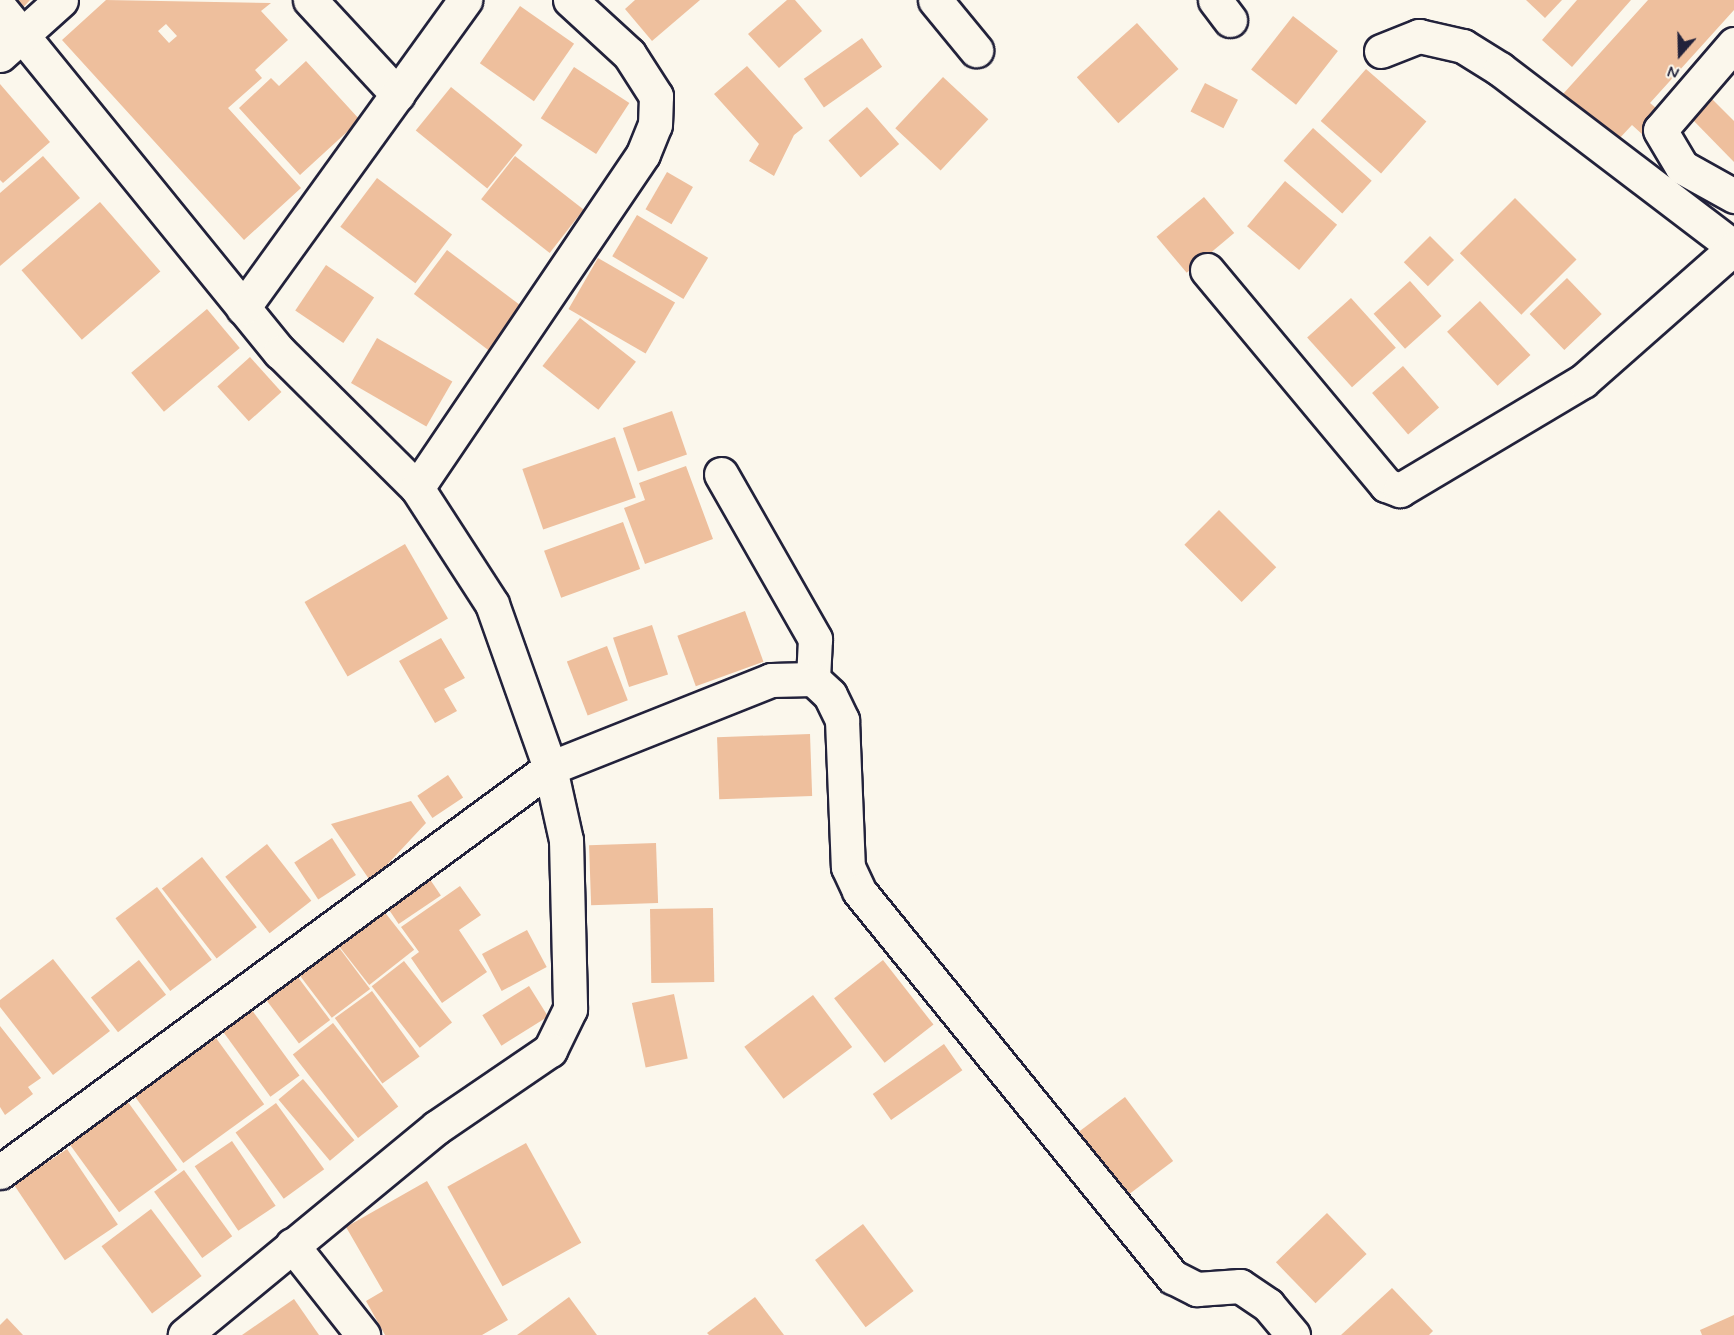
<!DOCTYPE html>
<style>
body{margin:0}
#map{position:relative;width:1734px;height:1335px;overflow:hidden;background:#fbf7ec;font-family:Mynerve,sans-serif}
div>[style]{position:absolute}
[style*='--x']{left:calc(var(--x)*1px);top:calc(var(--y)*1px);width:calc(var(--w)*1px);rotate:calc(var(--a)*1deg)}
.building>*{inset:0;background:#eebf9d;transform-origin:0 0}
.roads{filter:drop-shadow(2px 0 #22223b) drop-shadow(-2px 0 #22223b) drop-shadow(0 2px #22223b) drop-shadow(0 -2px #22223b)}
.minor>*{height:33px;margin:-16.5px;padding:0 16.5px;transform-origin:16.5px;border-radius:16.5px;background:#fbf7ec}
span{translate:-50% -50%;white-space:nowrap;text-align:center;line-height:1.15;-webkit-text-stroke:6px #fbf7ec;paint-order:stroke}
.north{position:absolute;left:1650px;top:24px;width:60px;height:60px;-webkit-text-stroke:4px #fbf7ec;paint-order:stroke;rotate:200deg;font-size:16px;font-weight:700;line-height:24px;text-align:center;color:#22223b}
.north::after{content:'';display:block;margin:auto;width:21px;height:27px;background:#22223b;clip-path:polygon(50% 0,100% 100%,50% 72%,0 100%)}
</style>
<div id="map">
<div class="building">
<i style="clip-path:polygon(9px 0,30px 0,20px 11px)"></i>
<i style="clip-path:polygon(evenodd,106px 0,271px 3px,261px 11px,288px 40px,255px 70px,262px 78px,228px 108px,301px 188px,244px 240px,62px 40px,106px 0,166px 24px,177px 36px,169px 43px,158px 31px,166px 24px)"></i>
<i style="clip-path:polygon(635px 0,700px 0,652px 41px,625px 9px)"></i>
<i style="clip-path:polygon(787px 0,795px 0,822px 31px,779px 68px,748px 34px)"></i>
<i style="clip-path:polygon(1526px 0,1562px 0,1545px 18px)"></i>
<i style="clip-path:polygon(1577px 0,1631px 0,1572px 67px,1542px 40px)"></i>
<i style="clip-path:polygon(1648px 0,1734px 0,1734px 10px,1650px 103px,1662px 113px,1643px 135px,1632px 125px,1617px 141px,1563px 94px)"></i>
<i style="left:520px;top:6px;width:66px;height:70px;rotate:35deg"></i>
<i style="left:1293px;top:16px;width:57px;height:68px;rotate:38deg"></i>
<i style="left:1137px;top:23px;width:62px;height:81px;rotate:48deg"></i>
<i style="left:862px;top:38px;width:35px;height:71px;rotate:55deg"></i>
<i style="clip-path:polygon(306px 61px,360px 120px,300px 175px,239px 108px,271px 78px,279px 86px)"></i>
<i style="clip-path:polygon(747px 66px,803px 128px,794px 135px,774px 176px,749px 161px,759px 144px,714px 94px)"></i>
<i style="left:574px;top:67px;width:66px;height:61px;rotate:33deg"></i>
<i style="left:1366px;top:69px;width:80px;height:69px;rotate:41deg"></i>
<i style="left:943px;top:77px;width:62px;height:70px;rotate:43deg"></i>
<i style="left:1205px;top:83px;width:37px;height:32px;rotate:27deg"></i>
<i style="clip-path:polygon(0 84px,50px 142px,3px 183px,0 180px)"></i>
<i style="left:451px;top:87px;width:92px;height:56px;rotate:39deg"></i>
<i style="clip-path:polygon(1710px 97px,1734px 121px,1734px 162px,1690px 117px)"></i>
<i style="left:867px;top:107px;width:49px;height:51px;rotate:49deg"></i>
<i style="left:1313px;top:128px;width:79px;height:44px;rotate:42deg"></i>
<i style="clip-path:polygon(43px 156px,80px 198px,0 266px,0 193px)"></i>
<i style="left:515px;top:156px;width:87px;height:55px;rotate:38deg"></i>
<i style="left:667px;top:172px;width:30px;height:43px;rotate:30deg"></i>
<i style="left:377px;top:178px;width:94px;height:61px;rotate:37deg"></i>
<i style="left:1285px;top:181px;width:68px;height:59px;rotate:40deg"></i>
<i style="left:1204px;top:197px;width:47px;height:62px;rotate:50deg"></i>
<i style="left:1515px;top:198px;width:87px;height:78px;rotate:45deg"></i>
<i style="left:100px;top:202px;width:92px;height:104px;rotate:49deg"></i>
<i style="left:637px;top:215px;width:83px;height:48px;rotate:31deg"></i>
<i style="left:1430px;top:236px;width:34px;height:37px;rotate:45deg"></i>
<i style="left:447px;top:250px;width:101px;height:55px;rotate:37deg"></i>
<i style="left:598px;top:258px;width:89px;height:59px;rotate:30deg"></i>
<i style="left:326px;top:265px;width:58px;height:55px;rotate:34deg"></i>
<i style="left:1567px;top:278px;width:50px;height:52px;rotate:46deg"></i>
<i style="left:1410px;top:281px;width:47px;height:49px;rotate:48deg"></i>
<i style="left:1351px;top:298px;width:67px;height:59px;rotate:48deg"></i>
<i style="left:1480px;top:301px;width:74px;height:45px;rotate:47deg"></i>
<i style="left:207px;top:309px;width:51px;height:99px;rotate:50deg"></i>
<i style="left:580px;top:318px;width:71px;height:61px;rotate:38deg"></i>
<i style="left:377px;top:338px;width:87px;height:52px;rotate:30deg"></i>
<i style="left:250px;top:357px;width:47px;height:44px;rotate:48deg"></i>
<i style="left:1403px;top:366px;width:55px;height:41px;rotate:49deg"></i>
<i style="left:672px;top:411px;width:46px;height:52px;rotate:71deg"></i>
<i style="left:615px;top:437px;width:64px;height:98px;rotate:71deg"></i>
<i style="clip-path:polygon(686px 466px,713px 539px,645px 564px,624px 508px,645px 500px,639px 483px)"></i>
<i style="left:1219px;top:510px;width:81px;height:49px;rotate:45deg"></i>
<i style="left:623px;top:522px;width:50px;height:84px;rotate:70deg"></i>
<i style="left:405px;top:544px;width:86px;height:116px;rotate:60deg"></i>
<i style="left:745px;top:611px;width:54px;height:72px;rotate:70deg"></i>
<i style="left:652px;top:625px;width:52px;height:41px;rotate:72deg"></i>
<i style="clip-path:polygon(441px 638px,465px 678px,444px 689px,457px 711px,435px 723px,399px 661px)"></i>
<i style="left:607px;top:646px;width:58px;height:43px;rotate:69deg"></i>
<i style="left:810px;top:734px;width:62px;height:93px;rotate:88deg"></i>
<i style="left:448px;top:775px;width:27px;height:37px;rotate:56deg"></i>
<i style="clip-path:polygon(411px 801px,426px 823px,371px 882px,331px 824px)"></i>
<i style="left:332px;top:838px;width:44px;height:45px;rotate:57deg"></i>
<i style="left:656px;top:843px;width:60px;height:67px;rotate:88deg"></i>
<i style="left:267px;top:844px;width:72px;height:53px;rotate:52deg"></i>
<i style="left:202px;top:857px;width:89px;height:51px;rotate:52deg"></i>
<i style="left:423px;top:869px;width:32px;height:51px;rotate:56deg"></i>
<i style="clip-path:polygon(460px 886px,481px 915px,459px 930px,487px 972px,442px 1003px,411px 958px,419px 952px,401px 927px)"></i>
<i style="left:157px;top:887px;width:91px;height:52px;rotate:53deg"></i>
<i style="left:376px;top:901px;width:62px;height:57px;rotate:52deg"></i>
<i style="left:713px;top:908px;width:74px;height:63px;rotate:89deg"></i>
<i style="left:527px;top:930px;width:42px;height:51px;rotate:62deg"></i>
<i style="left:331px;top:937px;width:65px;height:48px;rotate:53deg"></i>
<i style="clip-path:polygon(53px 959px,110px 1031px,53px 1075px,0 1007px,0 1000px)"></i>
<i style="left:139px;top:960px;width:44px;height:61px;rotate:52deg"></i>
<i style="left:883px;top:960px;width:82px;height:62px;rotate:52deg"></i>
<i style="left:404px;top:961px;width:78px;height:41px;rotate:52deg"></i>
<i style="left:291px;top:968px;width:65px;height:39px;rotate:53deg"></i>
<i style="left:529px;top:986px;width:36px;height:55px;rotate:58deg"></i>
<i style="left:372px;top:991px;width:81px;height:46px;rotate:54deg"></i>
<i style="left:674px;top:994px;width:66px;height:43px;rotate:78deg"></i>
<i style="left:813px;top:995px;width:65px;height:86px;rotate:53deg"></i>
<i style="left:249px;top:1006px;width:86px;height:36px;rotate:54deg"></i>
<i style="left:333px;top:1023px;width:106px;height:51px;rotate:52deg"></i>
<i style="clip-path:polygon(0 1026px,41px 1078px,28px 1087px,33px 1094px,5px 1115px,0 1107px)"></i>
<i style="left:216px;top:1038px;width:82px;height:100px;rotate:54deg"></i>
<i style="left:944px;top:1044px;width:32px;height:87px;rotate:55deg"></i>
<i style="left:303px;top:1079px;width:80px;height:32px;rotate:50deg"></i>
<i style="left:1125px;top:1097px;width:80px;height:64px;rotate:53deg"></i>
<i style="left:125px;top:1098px;width:89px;height:72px;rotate:54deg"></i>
<i style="left:276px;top:1103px;width:82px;height:50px;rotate:54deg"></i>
<i style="left:232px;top:1141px;width:78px;height:45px;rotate:56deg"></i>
<i style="left:526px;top:1143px;width:114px;height:90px;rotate:61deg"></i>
<i style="left:67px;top:1149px;width:91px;height:64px;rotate:56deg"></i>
<i style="left:184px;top:1170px;width:82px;height:37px;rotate:54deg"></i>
<i style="clip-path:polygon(427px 1181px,508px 1320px,482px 1335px,385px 1335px,366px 1301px,383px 1291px,346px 1227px)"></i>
<i style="left:151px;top:1209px;width:84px;height:62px;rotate:53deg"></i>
<i style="left:1327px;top:1213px;width:57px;height:71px;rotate:46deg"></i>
<i style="left:863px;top:1224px;width:84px;height:60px;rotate:53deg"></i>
<i style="clip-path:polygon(1392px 1288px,1433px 1331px,1429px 1335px,1341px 1335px)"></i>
<i style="clip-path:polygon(569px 1297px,597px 1335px,517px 1335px)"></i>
<i style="clip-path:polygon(755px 1297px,784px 1335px,709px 1335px,707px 1333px)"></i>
<i style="clip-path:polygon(294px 1299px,319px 1335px,242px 1335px)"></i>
<i style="clip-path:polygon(1734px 1315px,1734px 1335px,1702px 1335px,1700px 1330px)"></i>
<i style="clip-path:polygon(7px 1318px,23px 1335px,0 1335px,0 1325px)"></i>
</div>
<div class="roads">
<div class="minor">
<i style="--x:310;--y:0;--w:129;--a:47.2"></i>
<i style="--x:935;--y:0;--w:65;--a:50.6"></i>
<i style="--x:1215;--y:0;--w:25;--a:53"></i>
<i style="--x:0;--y:8;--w:444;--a:50.9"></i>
<i style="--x:280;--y:352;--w:193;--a:44.8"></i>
<i style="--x:417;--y:488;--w:138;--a:57.1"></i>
<i style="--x:492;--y:604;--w:174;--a:70.5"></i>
<i style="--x:550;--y:768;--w:74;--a:77.5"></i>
<i style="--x:566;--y:840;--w:169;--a:88.6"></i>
<i style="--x:570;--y:1009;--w:46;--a:116"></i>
<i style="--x:550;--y:1050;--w:137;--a:145.7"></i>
<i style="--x:437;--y:1127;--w:327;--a:140.5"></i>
<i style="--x:1734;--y:44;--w:113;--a:130.7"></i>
<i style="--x:1660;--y:130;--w:43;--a:59.3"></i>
<i style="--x:1682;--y:167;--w:60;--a:29.1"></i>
<i style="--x:1381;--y:51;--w:41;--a:-21.5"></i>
<i style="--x:1419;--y:36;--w:45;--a:12.8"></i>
<i style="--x:1463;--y:46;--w:44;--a:31.9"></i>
<i style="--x:1500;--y:69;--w:294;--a:37.3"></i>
<i style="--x:0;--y:55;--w:82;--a:-42"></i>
<i style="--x:1207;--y:270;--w:280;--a:50.2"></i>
<i style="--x:1386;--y:485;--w:15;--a:20"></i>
<i style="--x:1400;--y:490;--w:213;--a:-30.8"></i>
<i style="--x:1583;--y:381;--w:201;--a:-41.4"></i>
<i style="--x:243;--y:308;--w:380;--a:-54.2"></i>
<i style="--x:721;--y:474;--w:190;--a:60.3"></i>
<i style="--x:815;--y:639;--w:40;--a:92.9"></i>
<i style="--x:417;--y:488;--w:403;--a:-55.9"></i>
<i style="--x:643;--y:154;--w:31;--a:-68"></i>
<i style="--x:655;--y:125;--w:29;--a:-88"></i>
<i style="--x:656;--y:96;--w:50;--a:-122.7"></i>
<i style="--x:629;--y:54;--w:80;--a:-137.5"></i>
<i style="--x:0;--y:1172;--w:682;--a:-36.3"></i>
<i style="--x:550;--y:768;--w:238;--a:-21.7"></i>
<i style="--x:771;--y:680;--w:42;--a:-1.4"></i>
<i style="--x:813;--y:679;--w:23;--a:43"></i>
<i style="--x:830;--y:695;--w:28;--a:64"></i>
<i style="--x:842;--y:720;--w:147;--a:87.7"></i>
<i style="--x:848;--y:867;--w:26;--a:65"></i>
<i style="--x:859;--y:891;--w:498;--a:50.9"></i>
<i style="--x:1173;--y:1277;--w:27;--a:27"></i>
<i style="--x:1197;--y:1289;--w:43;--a:-4"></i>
<i style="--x:1240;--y:1286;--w:34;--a:34"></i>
<i style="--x:1268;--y:1305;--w:39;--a:50"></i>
<i style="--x:292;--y:1245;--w:115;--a:51.7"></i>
</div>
</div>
<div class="north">N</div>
</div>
